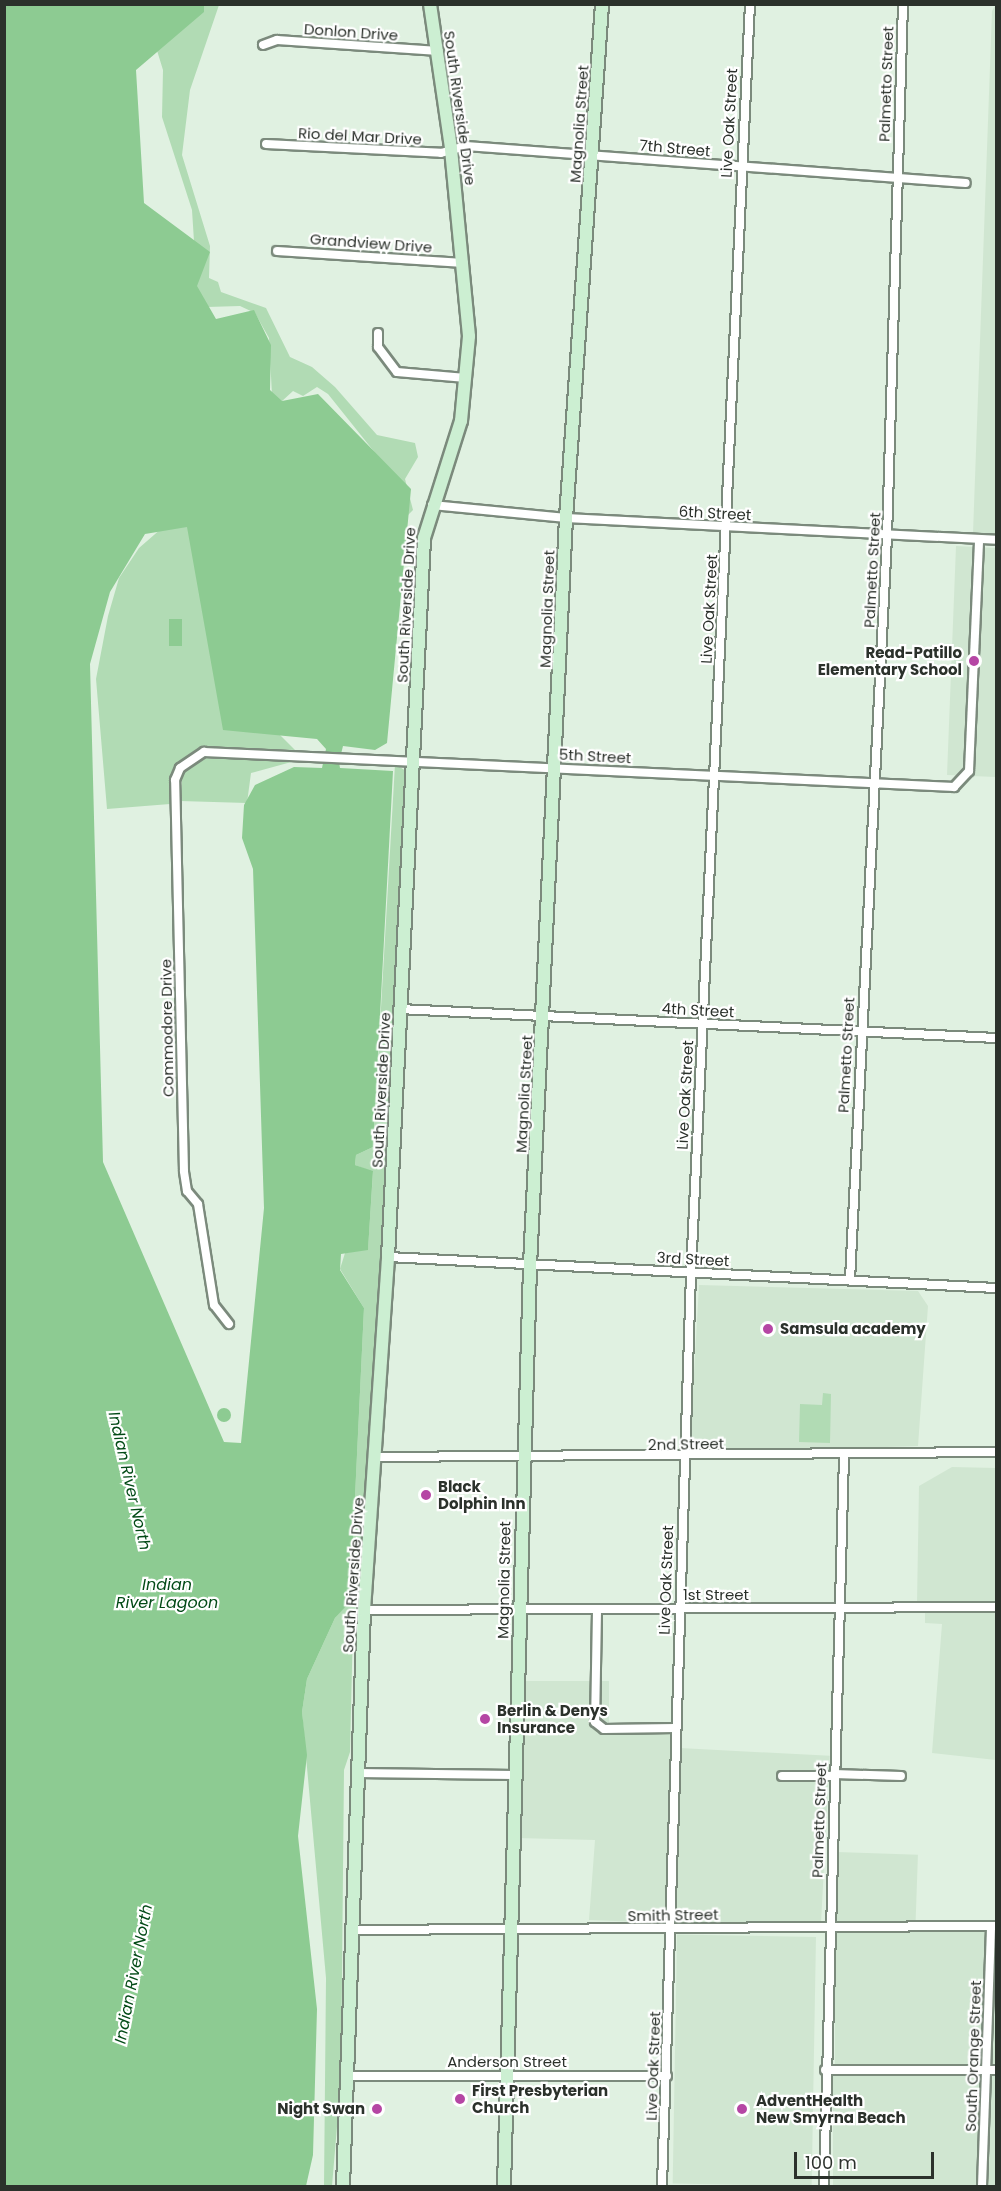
<!DOCTYPE html>
<style>
body{margin:0}
#map{position:relative;width:1001px;height:2191px;overflow:hidden;background:#e0f1e1;font-family:Poppins,sans-serif}
div>[style]{position:absolute}
[style*='--x']{left:calc(var(--x)*1px);top:calc(var(--y)*1px);width:calc(var(--w)*1px);rotate:calc(var(--a)*1deg)}
.built>*{inset:0;background:#d0e6d1;transform-origin:0 0}
.green>*{inset:0;background:#b1dbb4}
.water>*{inset:0;background:#8dcb92;transform-origin:0 0}
.round{border-radius:50%}
.roads{filter:drop-shadow(2px 0 #7b8a7c) drop-shadow(-2px 0 #7b8a7c) drop-shadow(0 2px #7b8a7c) drop-shadow(0 -2px #7b8a7c)}
.street>*{height:8px;margin:-4px;padding:0 4px;transform-origin:4px;border-radius:4px;background:#fff}
.secondary>*{height:12px;margin:-6px;padding:0 6px;transform-origin:6px;border-radius:6px;background:#ccefd2}
.dots>*{width:16px;height:16px;translate:-50% -50%;box-sizing:border-box;border:3px solid #fff;border-radius:50%}
span{translate:-50% -50%;white-space:nowrap;text-align:center;line-height:1.15;-webkit-text-stroke:4.5px #fff;paint-order:stroke}
.street-label{font-size:15px;color:#2b312b}
.poi-label{font-size:15px;color:#2b312b;font-weight:700}
.right{translate:-100% -50%;text-align:right}
.left{translate:0 -50%;text-align:left}
.water-label{font-size:16px;color:#024a16;font-style:italic}
.frame{position:absolute;inset:0;border:6px solid #2b312b;pointer-events:none}
.scale{position:absolute;left:794px;top:2152px;width:140px;height:27px;box-sizing:border-box;border:3px solid #2b312b;border-top:0;padding-left:8px;font-size:18px;line-height:21px;white-space:nowrap;color:#2b312b;-webkit-text-stroke:4px #fff;paint-order:stroke}
</style>
<div id="map">
<div class="built">
<i style="clip-path:polygon(996px 4px,996px 534px,973px 533px,992px 11px)"></i>
<i style="clip-path:polygon(956px 546px,996px 548px,996px 777px,947px 775px)"></i>
<i style="clip-path:polygon(699px 1285px,918px 1291px,928px 1306px,918px 1446px,695px 1453px,690px 1444px)"></i>
<i style="clip-path:polygon(952px 1467px,996px 1468px,996px 1601px,917px 1602px,919px 1486px)"></i>
<i style="clip-path:polygon(996px 1612px,996px 1760px,932px 1753px,942px 1624px,925px 1623px,925px 1613px)"></i>
<i style="clip-path:polygon(521px 1681px,609px 1681px,609px 1726px,671px 1726px,666px 1923px,589px 1920px,595px 1840px,517px 1838px)"></i>
<i style="left:680px;top:1748px;width:150px;height:175px;rotate:3deg"></i>
<i style="left:837px;top:1852px;width:81px;height:69px;rotate:2deg"></i>
<i style="left:835px;top:1932px;width:151px;height:133px"></i>
<i style="clip-path:polygon(996px 1932px,996px 2065px,991px 2065px)"></i>
<i style="left:816px;top:1937px;width:249px;height:139px;rotate:91deg"></i>
<i style="left:833px;top:2075px;width:148px;height:111px"></i>
<i style="clip-path:polygon(996px 2075px,996px 2186px,987px 2186px,991px 2076px)"></i>
</div>
<div class="green">
<i style="clip-path:polygon(190px 5px,219px 5px,190px 90px,182px 155px,210px 246px,209px 278px,218px 282px,221px 292px,266px 308px,290px 357px,312px 367px,335px 387px,377px 435px,415px 443px,418px 457px,405px 479px,413px 510px,406px 517px,388px 469px,328px 394px,317px 387px,303px 396px,293px 391px,281px 402px,272px 395px,269px 338px,255px 313px,240px 306px,207px 307px,197px 288px,192px 210px,162px 117px,163px 70px,155px 44px)"></i>
<i style="clip-path:polygon(188px 523px,275px 730px,295px 750px,203px 747px,175px 766px,170px 804px,107px 809px,96px 679px,108px 616px,119px 578px,139px 548px,162px 528px)"></i>
<i style="clip-path:polygon(205px 758px,295px 761px,251px 773px,247px 803px,180px 801px,183px 771px)"></i>
<i style="clip-path:polygon(395px 764px,406px 771px,405px 790px,366px 1542px,353px 1625px,350px 1752px,344px 1770px,341px 2079px,332px 2186px,324px 2186px,326px 1978px,302px 1712px,307px 1679px,335px 1618px,350px 1601px,364px 1308px,340px 1269px,345px 1253px,368px 1249px,373px 1172px,355px 1165px,356px 1155px,373px 1147px)"></i>
<i style="clip-path:polygon(823px 1393px,831px 1394px,830px 1443px,799px 1442px,800px 1404px,822px 1405px)"></i>
</div>
<div class="water">
<i style="clip-path:polygon(evenodd,5px 5px,204px 5px,204px 12px,136px 70px,144px 203px,210px 252px,197px 286px,216px 319px,254px 310px,271px 345px,270px 390px,282px 401px,318px 394px,411px 489px,387px 743px,375px 750px,343px 746px,339px 762px,340px 768px,393px 771px,373px 1147px,356px 1155px,355px 1165px,373px 1171px,368px 1250px,341px 1254px,340px 1270px,364px 1308px,350px 1602px,335px 1618px,307px 1679px,302px 1712px,307px 1755px,298px 1836px,317px 2009px,313px 2155px,306px 2186px,5px 2186px,5px 5px,187px 527px,223px 730px,317px 739px,326px 749px,322px 768px,294px 767px,255px 785px,244px 805px,242px 838px,253px 869px,264px 1208px,241px 1443px,224px 1442px,103px 1162px,90px 664px,110px 592px,145px 534px,187px 527px)"></i>
<i style="left:169px;top:619px;width:13px;height:27px"></i>
<i class="round" style="left:217px;top:1408px;width:14px;height:14px"></i>
</div>
<div class="roads">
<div class="street">
<i style="--x:263;--y:45;--w:15;--a:-20"></i>
<i style="--x:277;--y:40;--w:162;--a:3.9"></i>
<i style="--x:266;--y:144;--w:175;--a:2.9"></i>
<i style="--x:441;--y:153;--w:26;--a:-16"></i>
<i style="--x:466;--y:146;--w:501;--a:4.23"></i>
<i style="--x:277;--y:251;--w:187;--a:3.7"></i>
<i style="--x:378;--y:333;--w:14;--a:90"></i>
<i style="--x:378;--y:347;--w:31;--a:53"></i>
<i style="--x:397;--y:372;--w:69;--a:5"></i>
<i style="--x:432;--y:505;--w:135;--a:5.5"></i>
<i style="--x:566;--y:518;--w:431;--a:2.9"></i>
<i style="--x:399;--y:1009;--w:598;--a:2.78"></i>
<i style="--x:388;--y:1257;--w:609;--a:2.92"></i>
<i style="--x:850;--y:1280;--w:744;--a:-87.15"></i>
<i style="--x:887;--y:537;--w:533;--a:-88.28"></i>
<i style="--x:229;--y:1324;--w:24;--a:-128"></i>
<i style="--x:214;--y:1305;--w:102;--a:-99"></i>
<i style="--x:198;--y:1204;--w:17;--a:-130"></i>
<i style="--x:187;--y:1191;--w:20;--a:-99"></i>
<i style="--x:184;--y:1171;--w:391;--a:-91.3"></i>
<i style="--x:175;--y:780;--w:13;--a:-67"></i>
<i style="--x:180;--y:768;--w:29;--a:-34"></i>
<i style="--x:204;--y:752;--w:751;--a:2.67"></i>
<i style="--x:954;--y:787;--w:22;--a:-47"></i>
<i style="--x:969;--y:771;--w:232;--a:-87.5"></i>
<i style="--x:377;--y:1457;--w:619;--a:-0.46"></i>
<i style="--x:364;--y:1610;--w:632;--a:-0.27"></i>
<i style="--x:597;--y:1611;--w:111;--a:91"></i>
<i style="--x:595;--y:1722;--w:11;--a:38"></i>
<i style="--x:604;--y:1729;--w:71;--a:-0.8"></i>
<i style="--x:357;--y:1773;--w:157;--a:0.7"></i>
<i style="--x:834;--y:1774;--w:67;--a:1.7"></i>
<i style="--x:782;--y:1776;--w:52;--a:0"></i>
<i style="--x:351;--y:1930;--w:645;--a:-0.36"></i>
<i style="--x:825;--y:2070;--w:171;--a:0"></i>
<i style="--x:346;--y:2076;--w:321;--a:0"></i>
<i style="--x:662;--y:2186;--w:913;--a:-88.18"></i>
<i style="--x:691;--y:1273;--w:1270;--a:-87.34"></i>
<i style="--x:824;--y:2186;--w:732;--a:-88.43"></i>
<i style="--x:982;--y:2186;--w:260;--a:-88"></i>
</div>
<div class="secondary">
<i style="--x:343;--y:2186;--w:576;--a:-87.91"></i>
<i style="--x:364;--y:1610;--w:354;--a:-86.1"></i>
<i style="--x:388;--y:1257;--w:720;--a:-87.13"></i>
<i style="--x:424;--y:538;--w:123;--a:-72.5"></i>
<i style="--x:461;--y:421;--w:85;--a:-84.6"></i>
<i style="--x:469;--y:336;--w:189;--a:-95.5"></i>
<i style="--x:451;--y:148;--w:146;--a:-98.3"></i>
<i style="--x:504;--y:2186;--w:921;--a:-88.38"></i>
<i style="--x:530;--y:1265;--w:748;--a:-87.24"></i>
<i style="--x:566;--y:518;--w:515;--a:-85.99"></i>
</div>
</div>
<div class="dots">
<i style="left:974px;top:661px;background:#b546a4"></i>
<i style="left:768px;top:1329px;background:#b546a4"></i>
<i style="left:426px;top:1495px;background:#b546a4"></i>
<i style="left:485px;top:1719px;background:#b546a4"></i>
<i style="left:460px;top:2099px;background:#b546a4"></i>
<i style="left:377px;top:2109px;background:#b546a4"></i>
<i style="left:742px;top:2109px;background:#b546a4"></i>
</div>
<div class="street-label">
<span style="left:351px;top:32px;rotate:4deg">Donlon Drive</span>
<span style="left:886px;top:84px;rotate:-88deg">Palmetto Street</span>
<span style="left:460px;top:108px;rotate:82deg">South Riverside Drive</span>
<span style="left:729px;top:123px;rotate:-87deg">Live Oak Street</span>
<span style="left:579px;top:124px;rotate:-86deg">Magnolia Street</span>
<span style="left:360px;top:136px;rotate:3deg">Rio del Mar Drive</span>
<span style="left:675px;top:148px;rotate:5deg">7th Street</span>
<span style="left:371px;top:243px;rotate:4deg">Grandview Drive</span>
<span style="left:715px;top:513px;rotate:3deg">6th Street</span>
<span style="left:872px;top:570px;rotate:-87deg">Palmetto Street</span>
<span style="left:406px;top:605px;rotate:-87deg">South Riverside Drive</span>
<span style="left:547px;top:609px;rotate:-88deg">Magnolia Street</span>
<span style="left:709px;top:609px;rotate:-87deg">Live Oak Street</span>
<span style="left:595px;top:756px;rotate:3deg">5th Street</span>
<span style="left:698px;top:1010px;rotate:3deg">4th Street</span>
<span style="left:167px;top:1028px;rotate:-91deg">Commodore Drive</span>
<span style="left:846px;top:1055px;rotate:-87deg">Palmetto Street</span>
<span style="left:381px;top:1090px;rotate:-87deg">South Riverside Drive</span>
<span style="left:524px;top:1094px;rotate:-87deg">Magnolia Street</span>
<span style="left:685px;top:1095px;rotate:-87deg">Live Oak Street</span>
<span style="left:693px;top:1259px;rotate:3deg">3rd Street</span>
<span style="left:686px;top:1444px;rotate:-1deg">2nd Street</span>
<span style="left:353px;top:1575px;rotate:-86deg">South Riverside Drive</span>
<span style="left:504px;top:1580px;rotate:-89deg">Magnolia Street</span>
<span style="left:666px;top:1580px;rotate:-88deg">Live Oak Street</span>
<span style="left:716px;top:1595px">1st Street</span>
<span style="left:819px;top:1820px;rotate:-88deg">Palmetto Street</span>
<span style="left:673px;top:1915px;rotate:-1deg">Smith Street</span>
<span style="left:973px;top:2056px;rotate:-88deg">South Orange Street</span>
<span style="left:507px;top:2062px">Anderson Street</span>
<span style="left:653px;top:2066px;rotate:-88deg">Live Oak Street</span>
</div>
<div class="poi-label">
<span class="right" style="left:962px;top:661px">Read-Patillo<br>Elementary School</span>
<span class="left" style="left:780px;top:1329px">Samsula academy</span>
<span class="left" style="left:438px;top:1495px">Black<br>Dolphin Inn</span>
<span class="left" style="left:497px;top:1719px">Berlin &amp; Denys<br>Insurance</span>
<span class="left" style="left:472px;top:2099px">First Presbyterian<br>Church</span>
<span class="left" style="left:756px;top:2109px">AdventHealth<br>New Smyrna Beach</span>
<span class="right" style="left:365px;top:2109px">Night Swan</span>
</div>
<div class="water-label">
<span style="left:129px;top:1481px;rotate:77deg">Indian River North</span>
<span style="left:167px;top:1594px">Indian<br>River Lagoon</span>
<span style="left:134px;top:1974px;rotate:-79deg">Indian River North</span>
</div>
<div class="frame"></div>
<div class="scale">100 m</div>
</div>
